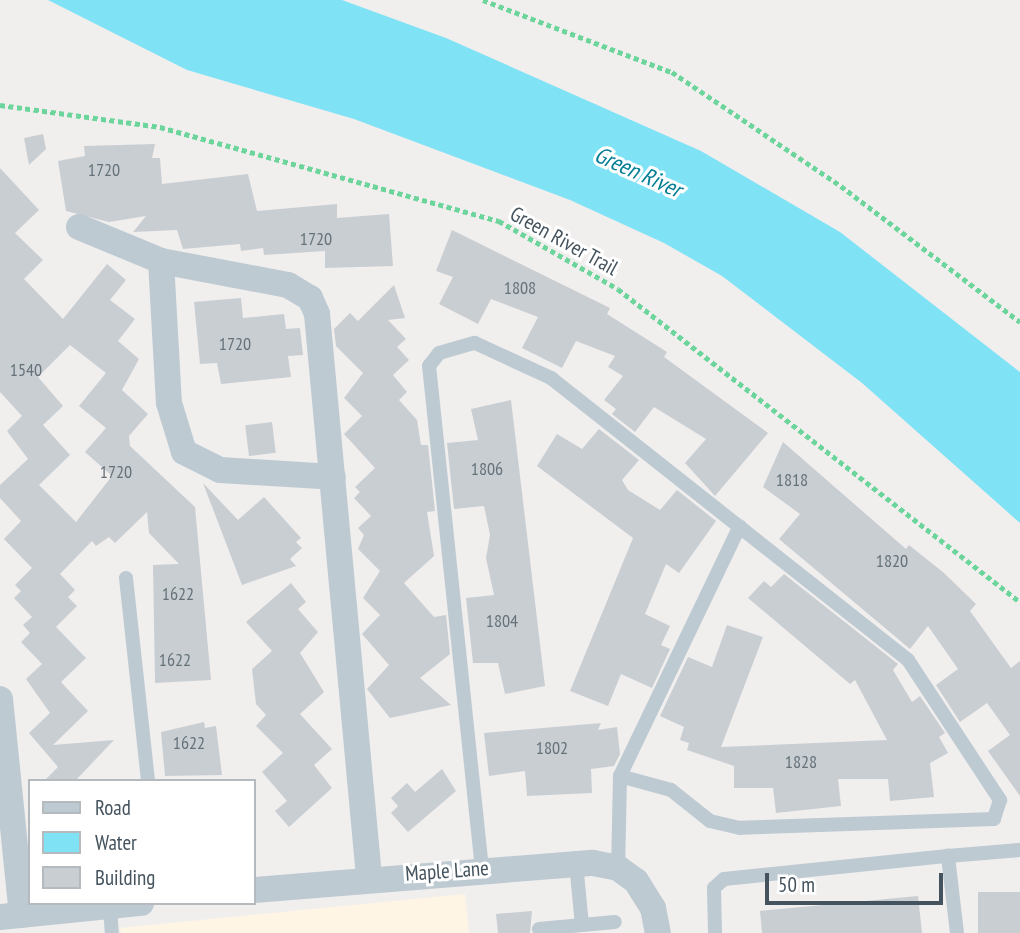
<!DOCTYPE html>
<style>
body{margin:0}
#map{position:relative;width:1020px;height:933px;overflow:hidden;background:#f1eeee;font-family:"PT Sans Narrow",sans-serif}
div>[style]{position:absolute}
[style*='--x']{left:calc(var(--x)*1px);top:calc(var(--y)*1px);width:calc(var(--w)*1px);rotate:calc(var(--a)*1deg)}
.commercial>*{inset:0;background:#fef5e5}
.water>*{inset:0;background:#80e3f5}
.building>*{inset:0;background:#c9ced3;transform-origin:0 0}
.path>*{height:4.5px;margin-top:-2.25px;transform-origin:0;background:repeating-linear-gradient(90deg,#6cd59b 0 5px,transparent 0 8.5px)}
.service>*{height:14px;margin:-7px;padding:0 7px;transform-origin:7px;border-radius:7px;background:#bdcad2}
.minor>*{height:26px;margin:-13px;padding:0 13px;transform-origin:13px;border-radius:13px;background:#bdcad2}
span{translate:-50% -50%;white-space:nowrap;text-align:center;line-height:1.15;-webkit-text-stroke:6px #fff;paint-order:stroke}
.number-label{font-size:18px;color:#65727a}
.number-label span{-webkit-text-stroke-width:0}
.street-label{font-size:21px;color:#44535d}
.water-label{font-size:23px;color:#037e94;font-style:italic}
.legend{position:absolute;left:28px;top:779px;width:228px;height:126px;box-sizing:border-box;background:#fff;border:2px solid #b4babe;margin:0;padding:9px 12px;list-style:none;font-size:21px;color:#44535d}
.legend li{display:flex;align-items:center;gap:14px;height:35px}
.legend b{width:35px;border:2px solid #b4babe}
.scale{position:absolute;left:765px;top:873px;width:178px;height:32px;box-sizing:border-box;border:4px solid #44535d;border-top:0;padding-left:9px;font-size:21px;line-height:24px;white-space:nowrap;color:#44535d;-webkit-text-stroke:5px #fff;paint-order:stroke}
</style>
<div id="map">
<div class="commercial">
<i style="clip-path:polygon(465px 894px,469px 933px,121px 933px,120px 928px)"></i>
</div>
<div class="water">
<i style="clip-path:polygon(48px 0,342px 0,446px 38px,701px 151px,840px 232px,1020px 372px,1020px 523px,862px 383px,722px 276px,664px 243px,570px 200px,354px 119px,187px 70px)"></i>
</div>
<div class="building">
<i style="clip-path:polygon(43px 134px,46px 149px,29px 165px,24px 138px)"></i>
<i style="clip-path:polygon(155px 144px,152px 158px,160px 158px,162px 184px,248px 174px,257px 211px,337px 204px,337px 218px,389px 214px,393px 266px,325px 268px,325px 251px,264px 255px,263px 248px,241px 251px,240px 244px,183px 249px,177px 230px,133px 232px,146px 216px,109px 222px,66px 211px,58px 161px,85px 156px,84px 146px)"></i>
<i style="clip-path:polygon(evenodd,0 168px,39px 210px,15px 233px,43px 260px,24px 279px,63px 319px,107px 264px,126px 280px,110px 300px,135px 319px,118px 341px,139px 359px,122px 390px,148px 414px,129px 436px,130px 446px,195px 507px,211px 680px,155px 683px,153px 565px,179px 564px,149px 533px,147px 512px,115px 543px,109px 537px,96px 546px,92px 541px,60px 574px,75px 590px,68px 597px,77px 606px,56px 627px,86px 658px,61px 682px,88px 711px,53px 745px,114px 740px,75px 781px,44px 781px,58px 767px,29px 733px,50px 713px,26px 679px,42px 664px,21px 642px,30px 633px,23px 625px,32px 617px,14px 598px,21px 591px,15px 585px,32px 568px,4px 539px,21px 521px,0 498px,0 485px,28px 459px,7px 431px,22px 416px,0 392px,0 168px,70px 345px,106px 373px,79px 406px,106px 428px,85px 452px,112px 476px,76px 522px,39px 485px,70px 455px,43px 425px,63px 406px,38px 377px,70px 345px)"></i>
<i style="clip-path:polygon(452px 230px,610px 308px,607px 314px,667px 352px,664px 357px,768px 433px,715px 496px,685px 463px,706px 439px,654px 407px,635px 432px,612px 414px,616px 409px,604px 400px,623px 376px,608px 367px,615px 356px,576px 341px,562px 368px,522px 348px,538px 317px,491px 299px,478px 324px,439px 304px,453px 277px,436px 271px)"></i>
<i style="clip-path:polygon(394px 285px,405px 318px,388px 320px,406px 339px,397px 347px,409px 360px,393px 375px,407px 392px,399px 400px,417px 420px,421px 445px,428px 445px,435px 511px,427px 512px,434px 556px,404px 583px,434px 617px,446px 615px,450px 654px,420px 678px,451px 705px,390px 718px,367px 689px,389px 665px,362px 634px,380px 615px,363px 598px,380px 571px,358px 549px,364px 535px,358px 528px,371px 516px,354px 498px,360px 492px,355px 487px,375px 468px,344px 434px,362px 416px,344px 398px,363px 373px,336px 346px,334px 329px,350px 313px,358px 321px)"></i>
<i style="clip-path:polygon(241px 298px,243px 318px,284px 314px,286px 329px,300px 328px,303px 355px,288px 356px,291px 377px,221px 384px,217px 363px,200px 364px,194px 302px)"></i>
<i style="clip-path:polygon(511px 400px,545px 686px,505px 694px,498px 663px,473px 663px,466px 598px,494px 595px,486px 558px,490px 535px,484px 506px,454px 509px,447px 443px,478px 440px,471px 409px)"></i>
<i style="left:272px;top:422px;width:31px;height:27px;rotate:83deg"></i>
<i style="clip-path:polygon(599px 429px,639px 460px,622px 480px,628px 490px,660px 510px,677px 490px,716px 521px,679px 573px,666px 564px,645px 614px,670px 626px,661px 645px,670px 649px,652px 688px,621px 674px,608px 706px,570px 691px,633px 538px,537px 466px,557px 434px,582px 449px)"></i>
<i style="clip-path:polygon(783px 442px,906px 549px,909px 545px,944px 573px,976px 604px,970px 611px,1011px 668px,1020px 661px,1020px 796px,988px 751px,1010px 735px,987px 703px,960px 722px,936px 685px,958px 669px,928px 626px,910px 649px,779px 539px,800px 514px,763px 487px)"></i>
<i style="clip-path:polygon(203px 483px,238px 520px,264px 497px,301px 538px,296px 542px,302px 548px,290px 559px,296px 566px,242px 585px)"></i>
<i style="clip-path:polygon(784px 574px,898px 664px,893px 670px,912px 702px,920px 696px,945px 733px,939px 737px,948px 753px,930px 763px,934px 797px,890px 801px,888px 779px,838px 779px,841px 806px,776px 813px,773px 788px,734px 788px,734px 766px,687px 750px,689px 743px,680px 740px,684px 727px,660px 716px,688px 657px,712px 667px,727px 625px,763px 637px,721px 747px,887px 740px,855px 680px,850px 684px,748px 598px,764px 581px,771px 587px)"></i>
<i style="clip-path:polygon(291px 583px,306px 602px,298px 609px,318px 632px,300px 653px,324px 692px,300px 714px,332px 749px,314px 765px,332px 788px,289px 827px,275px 811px,287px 801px,262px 772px,283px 753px,256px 726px,266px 715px,256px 704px,252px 669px,272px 651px,246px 622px)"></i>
<i style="clip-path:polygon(204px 722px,205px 728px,216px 726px,222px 775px,165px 776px,161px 732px)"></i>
<i style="clip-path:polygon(601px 723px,598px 730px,617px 727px,620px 754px,614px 766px,591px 769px,592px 793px,527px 796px,525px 771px,489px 776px,484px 733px)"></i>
<i style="clip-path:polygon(442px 769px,456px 791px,408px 832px,391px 813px,398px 806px,391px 798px,407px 783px,415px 792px)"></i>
<i style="left:978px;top:892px;width:42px;height:41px"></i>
<i style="clip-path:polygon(918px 896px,922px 933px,762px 933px,760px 911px)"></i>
<i style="clip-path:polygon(532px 911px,530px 933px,498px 933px,496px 914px)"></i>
</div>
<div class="path">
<i style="--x:483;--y:0;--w:202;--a:20.9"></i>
<i style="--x:672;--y:72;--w:204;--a:34"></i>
<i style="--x:841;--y:186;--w:225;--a:37.2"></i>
<i style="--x:0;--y:105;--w:162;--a:7.8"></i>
<i style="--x:160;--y:127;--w:352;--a:15.5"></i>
<i style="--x:499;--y:221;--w:137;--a:29.7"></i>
<i style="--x:618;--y:289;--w:509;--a:37.9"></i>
</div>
<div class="service">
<i style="--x:126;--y:578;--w:204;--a:83.8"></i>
<i style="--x:620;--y:776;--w:277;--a:-64.4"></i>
<i style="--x:576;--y:863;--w:62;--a:84.5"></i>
<i style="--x:482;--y:869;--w:506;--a:-96.01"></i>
<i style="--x:429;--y:366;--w:16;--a:-52"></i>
<i style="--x:439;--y:353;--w:37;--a:-16"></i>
<i style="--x:475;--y:343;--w:84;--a:24.7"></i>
<i style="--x:551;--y:378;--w:455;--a:38.3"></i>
<i style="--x:908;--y:660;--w:168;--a:56.7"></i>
<i style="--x:1000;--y:800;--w:20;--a:108"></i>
<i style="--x:994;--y:819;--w:254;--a:178"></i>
<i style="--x:740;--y:828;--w:31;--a:-167"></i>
<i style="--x:710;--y:821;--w:50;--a:-141.5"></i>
<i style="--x:671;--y:790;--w:53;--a:-164.6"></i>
<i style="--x:620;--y:776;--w:92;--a:91.2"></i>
<i style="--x:110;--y:907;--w:26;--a:86"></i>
<i style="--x:539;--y:929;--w:76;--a:-5.3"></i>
<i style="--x:715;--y:933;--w:45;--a:-91.3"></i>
<i style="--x:714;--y:888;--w:13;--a:-42"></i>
<i style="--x:724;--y:879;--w:225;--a:-5.9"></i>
<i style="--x:957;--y:933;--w:78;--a:-96.7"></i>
<i style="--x:948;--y:856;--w:72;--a:-4.8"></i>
</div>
<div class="minor">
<i style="--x:79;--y:227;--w:89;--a:22.5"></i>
<i style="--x:161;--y:261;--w:129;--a:10.7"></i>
<i style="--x:288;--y:285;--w:26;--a:31"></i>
<i style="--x:310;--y:298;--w:17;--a:66"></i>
<i style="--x:317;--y:314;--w:565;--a:84.72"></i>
<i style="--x:161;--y:261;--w:142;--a:86.8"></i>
<i style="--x:169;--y:403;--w:51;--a:73"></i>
<i style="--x:184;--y:452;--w:40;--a:26.6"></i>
<i style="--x:220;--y:470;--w:113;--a:3.5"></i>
<i style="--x:0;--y:699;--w:217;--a:84.2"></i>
<i style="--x:254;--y:890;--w:340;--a:-4.6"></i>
<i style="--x:593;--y:863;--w:25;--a:11"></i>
<i style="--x:618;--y:868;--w:22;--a:36"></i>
<i style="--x:636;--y:881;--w:32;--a:58"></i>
<i style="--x:653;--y:908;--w:25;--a:79"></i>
<i style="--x:0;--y:917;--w:142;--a:-5.7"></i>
</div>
<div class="number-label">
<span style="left:104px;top:170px">1720</span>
<span style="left:316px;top:239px">1720</span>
<span style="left:520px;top:288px">1808</span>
<span style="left:235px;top:344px">1720</span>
<span style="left:26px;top:370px">1540</span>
<span style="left:487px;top:469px">1806</span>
<span style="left:116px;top:472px">1720</span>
<span style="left:792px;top:480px">1818</span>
<span style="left:892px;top:561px">1820</span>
<span style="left:178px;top:594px">1622</span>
<span style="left:502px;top:621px">1804</span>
<span style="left:175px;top:660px">1622</span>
<span style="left:189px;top:743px">1622</span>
<span style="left:552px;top:748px">1802</span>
<span style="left:801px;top:762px">1828</span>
</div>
<div class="street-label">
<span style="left:564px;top:241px;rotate:29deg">Green River Trail</span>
<span style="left:447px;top:871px;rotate:-4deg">Maple Lane</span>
</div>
<div class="water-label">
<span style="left:638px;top:172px;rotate:24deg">Green River</span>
</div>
<ul class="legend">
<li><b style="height:9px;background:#bdcad2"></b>Road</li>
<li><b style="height:19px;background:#80e3f5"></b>Water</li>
<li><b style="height:19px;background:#c9ced3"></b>Building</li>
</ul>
<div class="scale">50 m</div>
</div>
